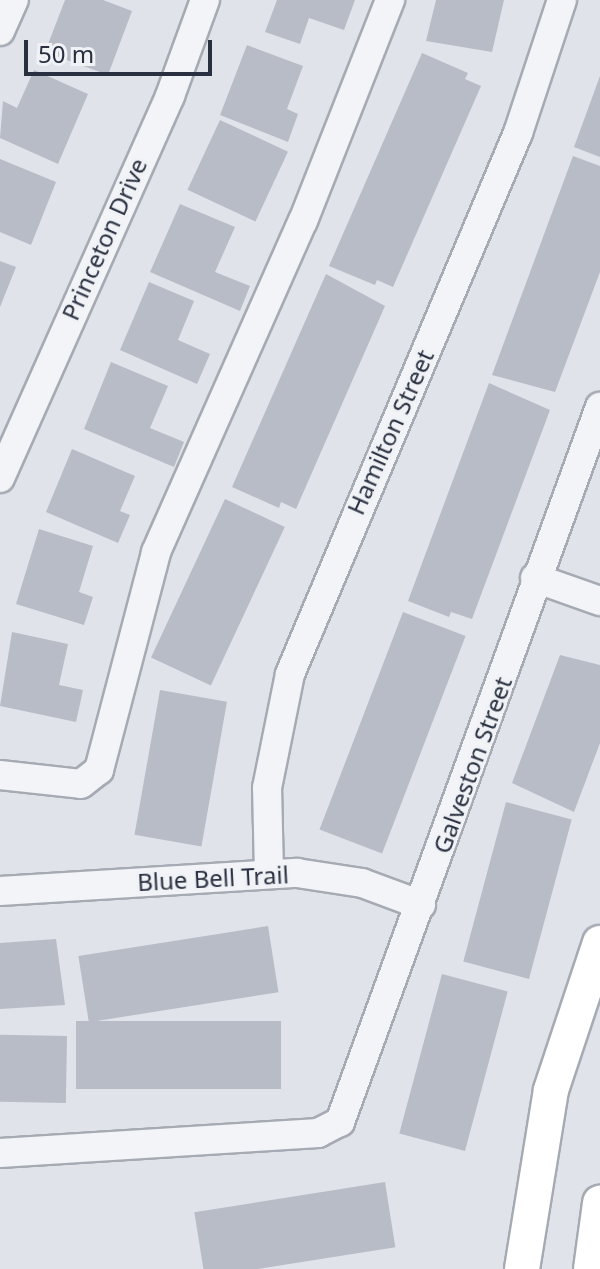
<!DOCTYPE html>
<style>
body{margin:0}
#map{position:relative;width:600px;height:1269px;overflow:hidden;background:#e0e3e9;font-family:"Noto Sans",sans-serif}
div>[style]{position:absolute}
[style*='--x']{left:calc(var(--x)*1px);top:calc(var(--y)*1px);width:calc(var(--w)*1px);rotate:calc(var(--a)*1deg)}
.building>*{inset:0;background:#b8bcc6;transform-origin:0 0}
.roads{filter:drop-shadow(2px 0 #a5aab3) drop-shadow(-2px 0 #a5aab3) drop-shadow(0 2px #a5aab3) drop-shadow(0 -2px #a5aab3)}
.minor>*{height:28px;margin:-14px;padding:0 14px;transform-origin:14px;border-radius:14px;background:#f3f4f7}
.major>*{height:34px;margin:-17px;padding:0 17px;transform-origin:17px;border-radius:17px;background:#fff}
span{translate:-50% -50%;white-space:nowrap;text-align:center;line-height:1.15;-webkit-text-stroke:6px #f0f2f6;paint-order:stroke}
.street-label{font-size:24px;color:#293040}
.scale{position:absolute;left:24px;top:40px;width:188px;height:36px;box-sizing:border-box;border:4px solid #293040;border-top:0;padding-left:10px;font-size:24px;line-height:28px;white-space:nowrap;color:#293040;-webkit-text-stroke:6px #f0f2f6;paint-order:stroke}
</style>
<div id="map">
<div class="building">
<i style="clip-path:polygon(65px 0,103px 0,132px 11px,108px 75px,45px 52px)"></i>
<i style="clip-path:polygon(277px 0,355px 0,344px 30px,309px 18px,300px 44px,265px 32px)"></i>
<i style="clip-path:polygon(436px 0,504px 0,492px 52px,426px 41px)"></i>
<i style="clip-path:polygon(247px 45px,303px 66px,287px 109px,298px 114px,288px 142px,220px 115px)"></i>
<i style="clip-path:polygon(422px 53px,468px 73px,465px 79px,481px 86px,393px 287px,377px 280px,375px 285px,329px 266px)"></i>
<i style="clip-path:polygon(34px 70px,88px 94px,58px 164px,0 138px,3px 101px,17px 108px)"></i>
<i style="clip-path:polygon(600px 76px,600px 157px,574px 147px)"></i>
<i style="left:220px;top:120px;width:75px;height:77px;rotate:25deg"></i>
<i style="clip-path:polygon(573px 156px,600px 166px,600px 272px,555px 392px,492px 375px)"></i>
<i style="clip-path:polygon(0 159px,56px 182px,31px 245px,0 232px)"></i>
<i style="clip-path:polygon(180px 204px,235px 227px,215px 272px,250px 286px,240px 311px,150px 272px)"></i>
<i style="clip-path:polygon(0 261px,16px 267px,0 307px)"></i>
<i style="clip-path:polygon(326px 274px,385px 306px,296px 509px,281px 502px,279px 508px,232px 487px)"></i>
<i style="clip-path:polygon(149px 282px,194px 301px,178px 340px,210px 354px,197px 384px,120px 350px)"></i>
<i style="clip-path:polygon(111px 362px,168px 386px,150px 428px,184px 442px,174px 467px,84px 429px)"></i>
<i style="clip-path:polygon(489px 383px,550px 410px,472px 619px,451px 612px,449px 617px,408px 601px)"></i>
<i style="clip-path:polygon(72px 449px,135px 476px,120px 511px,130px 515px,118px 543px,46px 512px)"></i>
<i style="left:225px;top:499px;width:66px;height:175px;rotate:25deg"></i>
<i style="clip-path:polygon(39px 529px,93px 546px,79px 592px,93px 597px,84px 625px,16px 604px)"></i>
<i style="left:403px;top:612px;width:67px;height:233px;rotate:21deg"></i>
<i style="clip-path:polygon(12px 632px,68px 644px,59px 685px,83px 690px,76px 722px,0 706px)"></i>
<i style="clip-path:polygon(560px 655px,600px 665px,600px 743px,574px 812px,512px 783px)"></i>
<i style="left:160px;top:690px;width:68px;height:147px;rotate:10deg"></i>
<i style="left:506px;top:802px;width:68px;height:165px;rotate:15deg"></i>
<i style="left:268px;top:926px;width:67px;height:192px;rotate:81deg"></i>
<i style="clip-path:polygon(56px 939px,65px 1005px,0 1009px,0 943px)"></i>
<i style="left:442px;top:974px;width:68px;height:165px;rotate:15deg"></i>
<i style="left:281px;top:1021px;width:68px;height:205px;rotate:90deg"></i>
<i style="left:67px;top:1036px;width:67px;height:67px;rotate:91deg"></i>
<i style="left:385px;top:1182px;width:66px;height:193px;rotate:81deg"></i>
</div>
<div class="roads">
<div class="minor">
<i style="--x:0;--y:31;--w:34;--a:-66"></i>
<i style="--x:0;--y:478;--w:418;--a:-66"></i>
<i style="--x:170;--y:96;--w:102;--a:-70"></i>
<i style="--x:535;--y:578;--w:69;--a:19.5"></i>
<i style="--x:0;--y:775;--w:81;--a:6.3"></i>
<i style="--x:81;--y:784;--w:23;--a:-38"></i>
<i style="--x:99;--y:770;--w:225;--a:-75.3"></i>
<i style="--x:156;--y:552;--w:362;--a:-66.1"></i>
<i style="--x:303;--y:221;--w:238;--a:-68.5"></i>
<i style="--x:269;--y:874;--w:86;--a:-91.3"></i>
<i style="--x:267;--y:788;--w:116;--a:-78.6"></i>
<i style="--x:290;--y:674;--w:587;--a:-67.15"></i>
<i style="--x:518;--y:133;--w:140;--a:-71.7"></i>
<i style="--x:0;--y:891;--w:298;--a:-3.5"></i>
<i style="--x:297;--y:873;--w:66;--a:8.7"></i>
<i style="--x:362;--y:883;--w:63;--a:20.4"></i>
<i style="--x:0;--y:1153;--w:319;--a:-3.6"></i>
<i style="--x:318;--y:1133;--w:25;--a:-27"></i>
<i style="--x:340;--y:1122;--w:761;--a:-70.02"></i>
</div>
<div class="major">
<i style="--x:522;--y:1269;--w:181;--a:-80.8"></i>
<i style="--x:551;--y:1090;--w:155;--a:-71.6"></i>
<i style="--x:591;--y:1269;--w:67;--a:-82.2"></i>
</div>
</div>
<div class="street-label">
<span style="left:104px;top:239px;rotate:-66deg">Princeton Drive</span>
<span style="left:390px;top:432px;rotate:-66deg">Hamilton Street</span>
<span style="left:472px;top:765px;rotate:-70deg">Galveston Street</span>
<span style="left:213px;top:878px;rotate:-3deg">Blue Bell Trail</span>
</div>
<div class="scale">50 m</div>
</div>
